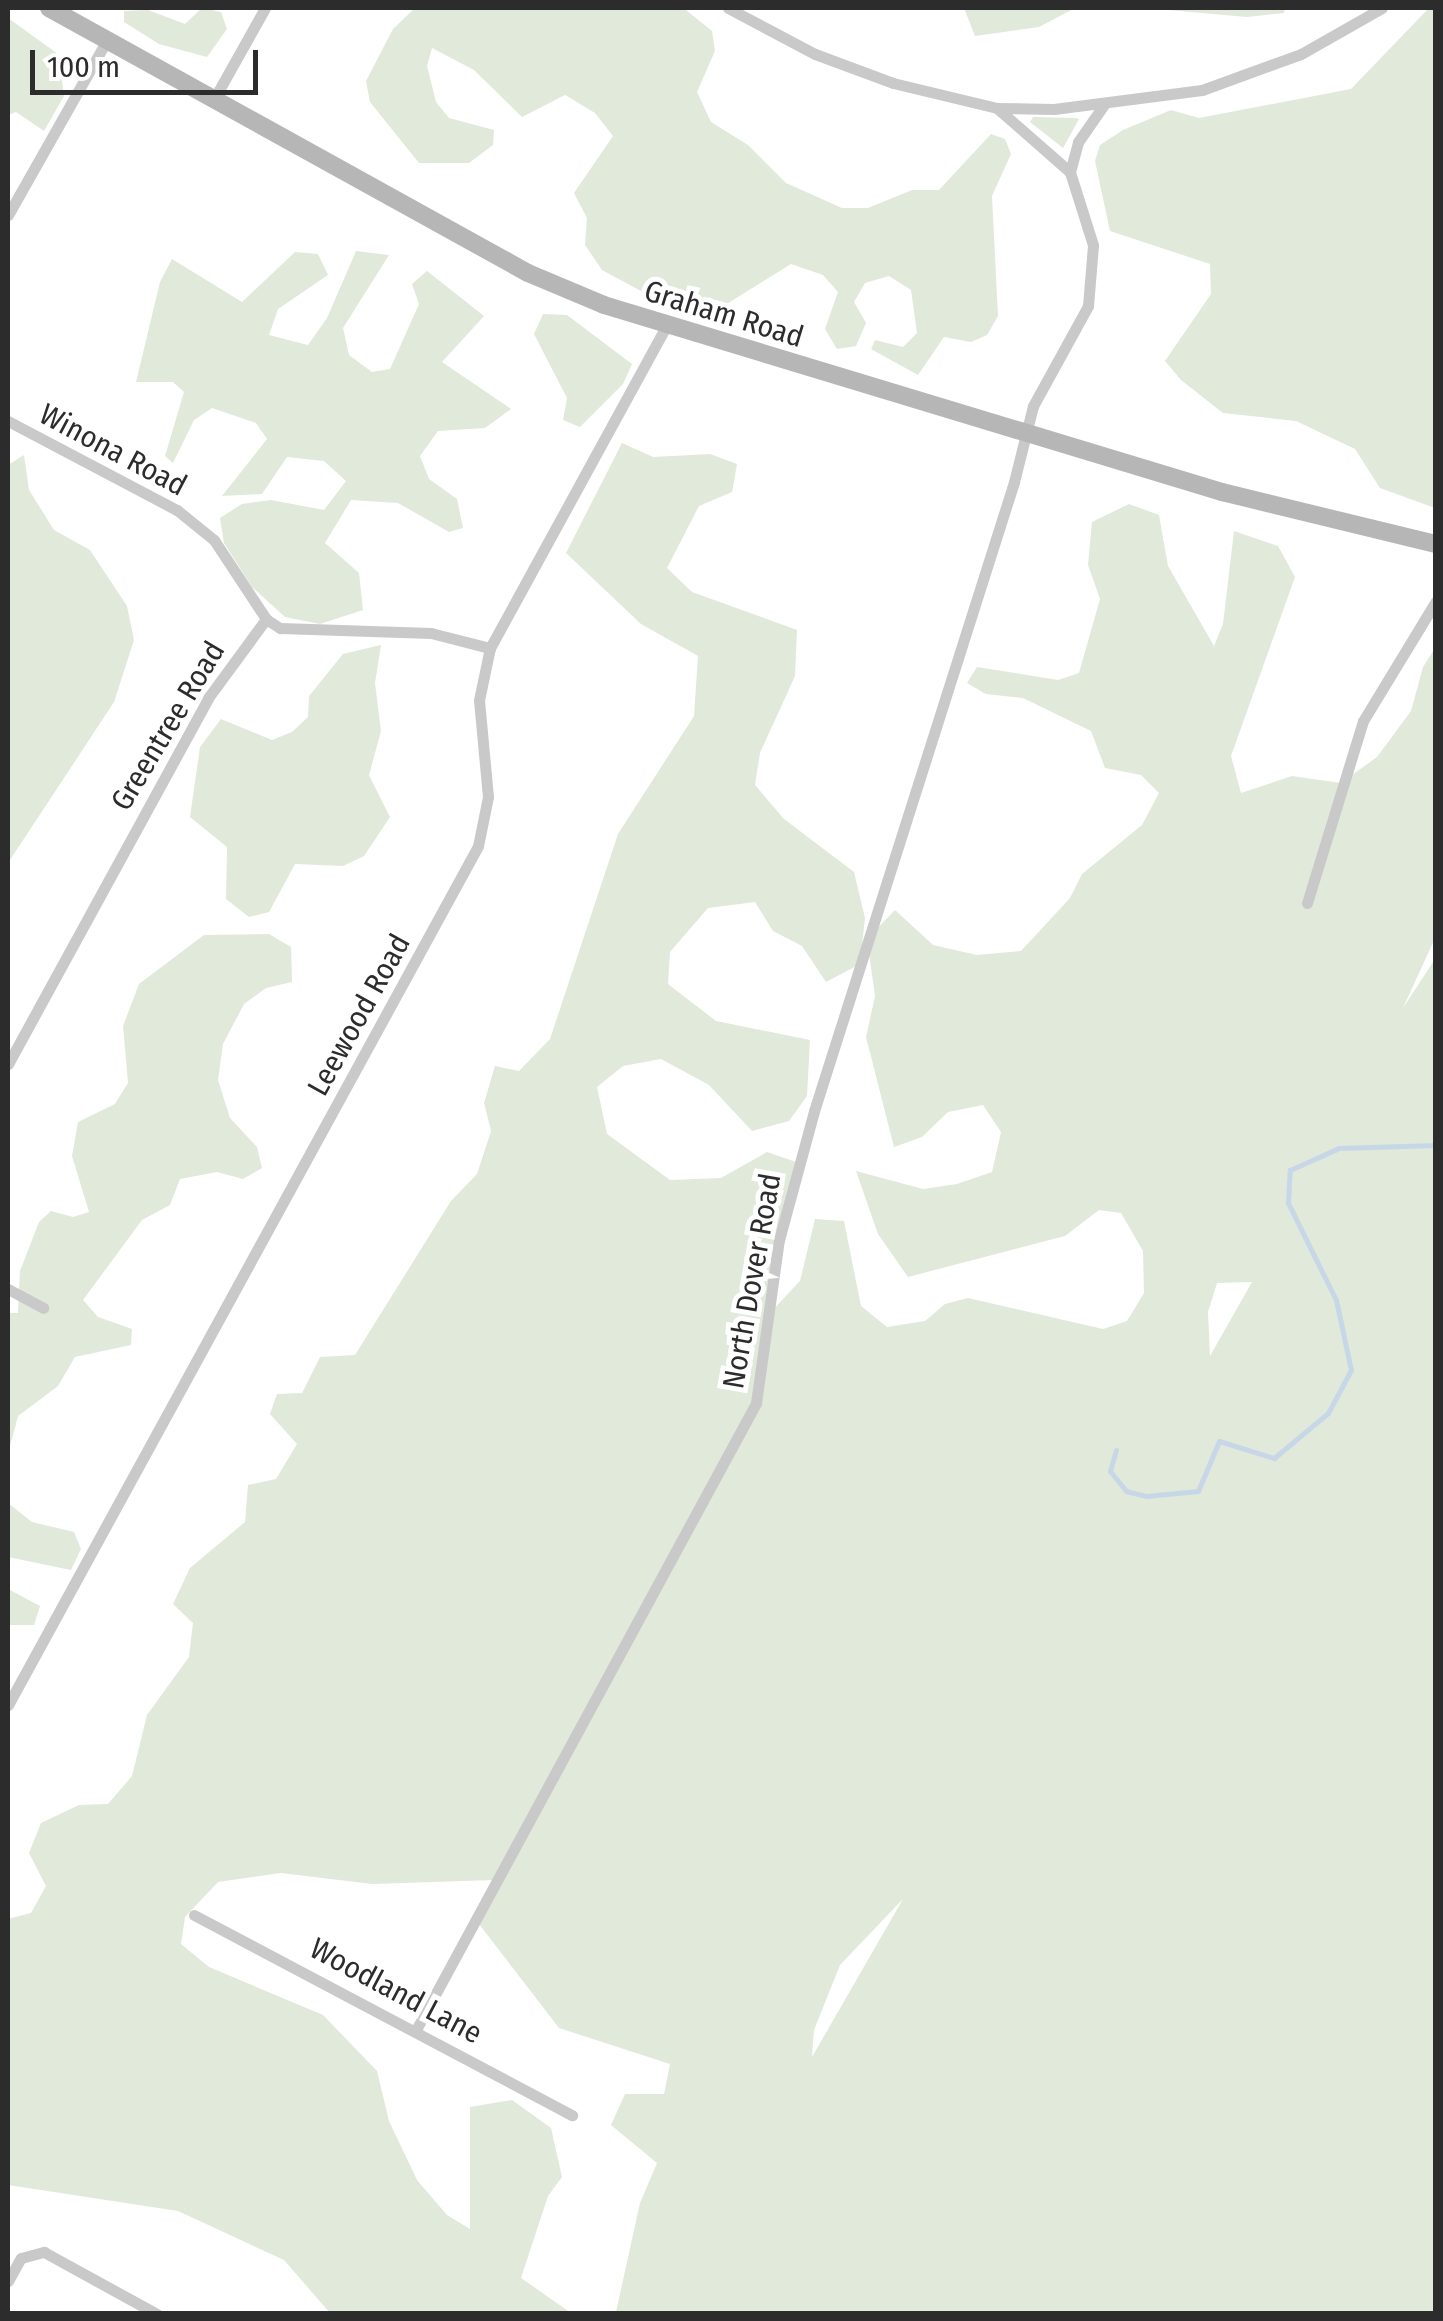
<!DOCTYPE html>
<style>
body{margin:0}
#map{position:relative;width:1443px;height:2321px;overflow:hidden;background:#fff;font-family:"Fira Sans Condensed",sans-serif}
div>[style]{position:absolute}
[style*='--x']{left:calc(var(--x)*1px);top:calc(var(--y)*1px);width:calc(var(--w)*1px);rotate:calc(var(--a)*1deg)}
.green>*{inset:0;background:#e0e9da}
.stream>*{height:5px;margin:-2.5px;padding:0 2.5px;transform-origin:2.5px;border-radius:2.5px;background:#c7d7e7}
.street>*{height:11px;margin:-5.5px;padding:0 5.5px;transform-origin:5.5px;border-radius:5.5px;background:#c9c9c9}
.secondary>*{height:18px;margin:-9px;padding:0 9px;transform-origin:9px;border-radius:9px;background:#b6b6b6}
span{translate:-50% -50%;white-space:nowrap;text-align:center;line-height:1.15;-webkit-text-stroke:10px #fff;paint-order:stroke}
.street-label{font-size:30px;color:#2c2c2c}
.frame{position:absolute;inset:0;border:10px solid #2c2c2c;pointer-events:none}
.scale{position:absolute;left:30px;top:50px;width:228px;height:45px;box-sizing:border-box;border:5px solid #2c2c2c;border-top:0;padding-left:12px;font-size:30px;line-height:35px;white-space:nowrap;color:#2c2c2c;-webkit-text-stroke:8px #fff;paint-order:stroke}
</style>
<div id="map">
<div class="green">
<i style="clip-path:polygon(202px 8px,221px 12px,227px 29px,207px 57px,159px 44px,124px 22px,124px 11px,148px 10px,185px 24px)"></i>
<i style="clip-path:polygon(415px 8px,686px 10px,712px 31px,715px 51px,697px 92px,711px 122px,748px 145px,786px 183px,842px 208px,868px 208px,912px 190px,939px 190px,991px 134px,1005px 139px,1011px 154px,992px 196px,998px 316px,987px 335px,971px 342px,944px 337px,918px 375px,871px 349px,875px 340px,903px 347px,917px 333px,911px 290px,889px 276px,865px 283px,854px 302px,866px 323px,856px 346px,837px 349px,825px 329px,838px 292px,823px 275px,791px 264px,709px 315px,665px 304px,602px 270px,585px 245px,587px 218px,574px 193px,613px 136px,595px 113px,565px 95px,522px 117px,474px 70px,432px 48px,427px 66px,436px 102px,449px 118px,494px 130px,493px 145px,469px 163px,419px 163px,370px 102px,366px 81px,393px 29px)"></i>
<i style="clip-path:polygon(964px 8px,1075px 8px,1039px 27px,975px 36px)"></i>
<i style="clip-path:polygon(1146px 8px,1285px 8px,1284px 13px,1247px 17px)"></i>
<i style="clip-path:polygon(1429px 8px,1436px 8px,1435px 508px,1380px 488px,1355px 449px,1296px 421px,1223px 413px,1181px 380px,1165px 361px,1211px 294px,1210px 264px,1110px 231px,1095px 161px,1100px 145px,1123px 130px,1171px 110px,1199px 118px,1351px 89px)"></i>
<i style="clip-path:polygon(8px 18px,58px 54px,64px 96px,44px 131px,16px 112px,8px 115px)"></i>
<i style="clip-path:polygon(1033px 117px,1076px 118px,1079px 119px,1063px 148px,1030px 122px)"></i>
<i style="clip-path:polygon(356px 251px,389px 255px,343px 328px,349px 355px,372px 372px,390px 369px,419px 304px,412px 284px,427px 271px,484px 316px,442px 362px,511px 409px,485px 428px,438px 431px,420px 456px,429px 479px,457px 499px,463px 528px,449px 532px,398px 503px,351px 500px,325px 543px,359px 573px,363px 610px,320px 624px,285px 617px,252px 587px,224px 543px,220px 518px,242px 504px,271px 500px,324px 510px,346px 481px,324px 461px,287px 457px,262px 494px,222px 496px,267px 439px,256px 423px,212px 408px,194px 420px,173px 463px,165px 456px,184px 392px,173px 382px,136px 382px,160px 282px,172px 259px,242px 302px,295px 252px,318px 254px,328px 275px,278px 309px,269px 335px,308px 345px,327px 318px)"></i>
<i style="clip-path:polygon(543px 314px,567px 315px,632px 364px,623px 384px,580px 427px,563px 420px,567px 398px,534px 334px)"></i>
<i style="clip-path:polygon(evenodd,622px 443px,653px 457px,710px 454px,737px 464px,732px 492px,699px 506px,667px 568px,692px 592px,797px 630px,795px 676px,760px 753px,755px 785px,784px 819px,854px 872px,865px 918px,860px 964px,826px 982px,802px 946px,773px 931px,755px 902px,708px 908px,670px 952px,668px 984px,716px 1021px,810px 1040px,807px 1096px,789px 1121px,752px 1131px,709px 1085px,661px 1059px,623px 1066px,597px 1087px,607px 1134px,670px 1180px,721px 1178px,767px 1152px,799px 1163px,769px 1314px,800px 1281px,815px 1219px,844px 1221px,861px 1306px,887px 1327px,925px 1321px,945px 1304px,968px 1298px,1103px 1329px,1127px 1321px,1144px 1293px,1143px 1251px,1121px 1213px,1099px 1210px,1065px 1236px,908px 1277px,878px 1234px,856px 1171px,923px 1189px,957px 1184px,992px 1172px,1001px 1132px,983px 1105px,948px 1112px,922px 1137px,894px 1147px,866px 1037px,875px 996px,867px 939px,895px 910px,933px 945px,977px 955px,1021px 951px,1070px 898px,1082px 874px,1142px 825px,1159px 793px,1141px 775px,1105px 768px,1091px 731px,1023px 698px,986px 694px,967px 683px,977px 667px,1058px 680px,1079px 673px,1100px 599px,1088px 565px,1092px 522px,1129px 504px,1159px 515px,1168px 566px,1214px 646px,1223px 624px,1234px 531px,1278px 546px,1295px 577px,1231px 756px,1241px 793px,1292px 776px,1341px 783px,1377px 757px,1411px 711px,1423px 667px,1435px 648px,1435px 938px,1403px 1008px,1435px 959px,1435px 2313px,330px 2313px,284px 2260px,178px 2211px,8px 2185px,8px 1919px,31px 1913px,46px 1886px,29px 1853px,41px 1823px,79px 1805px,108px 1804px,132px 1776px,147px 1715px,189px 1657px,193px 1623px,173px 1604px,190px 1568px,245px 1522px,248px 1485px,276px 1479px,297px 1444px,270px 1414px,277px 1394px,302px 1393px,320px 1357px,355px 1355px,451px 1201px,477px 1174px,491px 1131px,484px 1103px,495px 1066px,519px 1071px,550px 1039px,618px 834px,694px 716px,698px 656px,641px 624px,566px 553px,622px 443px,1252px 1282px,1210px 1356px,1208px 1312px,1217px 1283px,1252px 1282px,622px 443px,281px 1873px,372px 1884px,495px 1880px,479px 1924px,559px 2028px,670px 2064px,664px 2094px,625px 2094px,611px 2125px,657px 2163px,640px 2203px,616px 2312px,571px 2313px,521px 2278px,548px 2196px,562px 2177px,551px 2128px,512px 2100px,470px 2107px,470px 2229px,447px 2215px,417px 2180px,389px 2121px,377px 2071px,323px 2015px,209px 1967px,181px 1944px,185px 1917px,218px 1882px,281px 1873px,622px 443px,903px 1899px,812px 2057px,814px 2030px,840px 1965px,903px 1899px)"></i>
<i style="clip-path:polygon(24px 455px,29px 490px,54px 530px,90px 550px,127px 606px,134px 640px,114px 702px,8px 863px,8px 465px)"></i>
<i style="clip-path:polygon(381px 645px,375px 683px,381px 731px,369px 775px,390px 817px,364px 856px,343px 866px,295px 864px,269px 912px,249px 917px,226px 899px,227px 847px,190px 817px,200px 747px,221px 719px,272px 740px,292px 732px,308px 717px,309px 696px,343px 654px)"></i>
<i style="clip-path:polygon(269px 934px,291px 947px,292px 982px,266px 988px,244px 1004px,223px 1044px,218px 1080px,230px 1118px,257px 1147px,262px 1168px,243px 1179px,217px 1172px,180px 1179px,170px 1205px,142px 1220px,83px 1300px,98px 1317px,132px 1329px,131px 1345px,75px 1357px,58px 1386px,18px 1416px,8px 1454px,8px 1313px,18px 1313px,20px 1271px,39px 1222px,51px 1211px,73px 1217px,89px 1212px,72px 1156px,78px 1122px,115px 1104px,128px 1083px,123px 1026px,139px 984px,204px 935px)"></i>
<i style="clip-path:polygon(8px 1503px,32px 1522px,74px 1532px,81px 1549px,71px 1570px,8px 1557px)"></i>
<i style="clip-path:polygon(8px 1589px,40px 1606px,34px 1625px,8px 1625px)"></i>
</div>
<div class="stream">
<i style="--x:1116;--y:1450;--w:22;--a:106"></i>
<i style="--x:1110;--y:1471;--w:26;--a:51"></i>
<i style="--x:1126;--y:1491;--w:21;--a:14"></i>
<i style="--x:1146;--y:1496;--w:52;--a:-5.5"></i>
<i style="--x:1198;--y:1491;--w:54;--a:-67.2"></i>
<i style="--x:1219;--y:1441;--w:58;--a:17.2"></i>
<i style="--x:1274;--y:1458;--w:70;--a:-39.8"></i>
<i style="--x:1328;--y:1413;--w:49;--a:-61.9"></i>
<i style="--x:1351;--y:1370;--w:72;--a:-102.1"></i>
<i style="--x:1336;--y:1300;--w:108;--a:-116.3"></i>
<i style="--x:1288;--y:1203;--w:33;--a:-87"></i>
<i style="--x:1290;--y:1170;--w:54;--a:-24.2"></i>
<i style="--x:1339;--y:1148;--w:97;--a:-1.8"></i>
</div>
<div class="street">
<i style="--x:728;--y:8;--w:98;--a:27.9"></i>
<i style="--x:815;--y:54;--w:83;--a:20.4"></i>
<i style="--x:893;--y:83;--w:107;--a:13.5"></i>
<i style="--x:997;--y:108;--w:57;--a:1"></i>
<i style="--x:1054;--y:109;--w:149;--a:-7.3"></i>
<i style="--x:1202;--y:90;--w:105;--a:-20"></i>
<i style="--x:1301;--y:54;--w:93;--a:-29.6"></i>
<i style="--x:214;--y:99;--w:104;--a:-60.7"></i>
<i style="--x:1070;--y:172;--w:31;--a:-75"></i>
<i style="--x:1078;--y:142;--w:44;--a:-55.2"></i>
<i style="--x:8;--y:215;--w:199;--a:-60.5"></i>
<i style="--x:8;--y:421;--w:191;--a:27.8"></i>
<i style="--x:177;--y:510;--w:48;--a:39"></i>
<i style="--x:214;--y:540;--w:95;--a:56.6"></i>
<i style="--x:266;--y:619;--w:17;--a:33"></i>
<i style="--x:280;--y:628;--w:151;--a:1.9"></i>
<i style="--x:431;--y:633;--w:61;--a:14.3"></i>
<i style="--x:1307;--y:903;--w:190;--a:-72.9"></i>
<i style="--x:1363;--y:721;--w:140;--a:-58.7"></i>
<i style="--x:8;--y:1064;--w:417;--a:-61.3"></i>
<i style="--x:208;--y:698;--w:98;--a:-53.7"></i>
<i style="--x:8;--y:1289;--w:40;--a:28"></i>
<i style="--x:8;--y:1705;--w:979;--a:-61.31"></i>
<i style="--x:478;--y:846;--w:50;--a:-78.5"></i>
<i style="--x:488;--y:797;--w:97;--a:-95.3"></i>
<i style="--x:479;--y:700;--w:53;--a:-78.1"></i>
<i style="--x:490;--y:648;--w:368;--a:-61.3"></i>
<i style="--x:194;--y:1915;--w:428;--a:27.9"></i>
<i style="--x:417;--y:2028;--w:711;--a:-61.52"></i>
<i style="--x:756;--y:1403;--w:165;--a:-82"></i>
<i style="--x:779;--y:1240;--w:134;--a:-74.8"></i>
<i style="--x:814;--y:1111;--w:660;--a:-72.36"></i>
<i style="--x:1014;--y:482;--w:78;--a:-76"></i>
<i style="--x:1033;--y:406;--w:114;--a:-61.2"></i>
<i style="--x:1088;--y:306;--w:61;--a:-85.3"></i>
<i style="--x:1093;--y:245;--w:77;--a:-107.5"></i>
<i style="--x:1070;--y:172;--w:97;--a:-138.8"></i>
<i style="--x:8;--y:2281;--w:26;--a:-61"></i>
<i style="--x:21;--y:2258;--w:24;--a:-15"></i>
<i style="--x:44;--y:2252;--w:129;--a:28.8"></i>
</div>
<div class="secondary">
<i style="--x:49;--y:8;--w:547;--a:28.95"></i>
<i style="--x:528;--y:273;--w:82;--a:22.8"></i>
<i style="--x:604;--y:305;--w:646;--a:16.84"></i>
<i style="--x:1222;--y:492;--w:220;--a:13.7"></i>
</div>
<div class="street-label">
<span style="left:724px;top:314px;rotate:17deg">Graham Road</span>
<span style="left:113px;top:450px;rotate:28deg">Winona Road</span>
<span style="left:168px;top:726px;rotate:-59deg">Greentree Road</span>
<span style="left:359px;top:1015px;rotate:-61deg">Leewood Road</span>
<span style="left:752px;top:1281px;rotate:-80deg">North Dover Road</span>
<span style="left:396px;top:1991px;rotate:28deg">Woodland Lane</span>
</div>
<div class="frame"></div>
<div class="scale">100 m</div>
</div>
